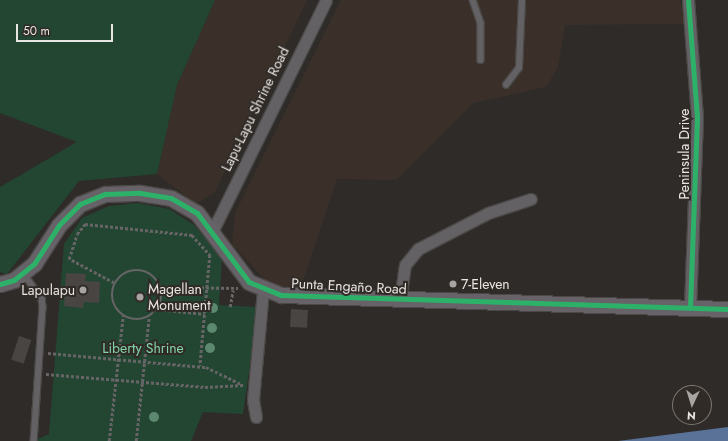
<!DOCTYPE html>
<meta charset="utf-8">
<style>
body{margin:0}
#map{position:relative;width:728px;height:441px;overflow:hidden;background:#2e2b28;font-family:Jost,sans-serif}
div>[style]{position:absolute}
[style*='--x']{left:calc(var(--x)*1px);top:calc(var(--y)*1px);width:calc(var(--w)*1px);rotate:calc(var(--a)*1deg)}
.built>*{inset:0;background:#3a3029}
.green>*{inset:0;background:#234633}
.water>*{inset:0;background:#5a7198}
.building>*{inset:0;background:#484542;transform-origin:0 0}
.path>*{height:2.5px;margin-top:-1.25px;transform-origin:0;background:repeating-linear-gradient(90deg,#676466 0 3px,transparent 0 5px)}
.path>.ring{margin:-1.25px;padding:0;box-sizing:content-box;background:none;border:2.5px solid #676466;border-radius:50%}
.roads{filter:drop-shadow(1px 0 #4b4947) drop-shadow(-1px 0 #4b4947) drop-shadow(0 1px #4b4947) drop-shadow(0 -1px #4b4947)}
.lane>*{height:5.5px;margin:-2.75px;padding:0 2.75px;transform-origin:2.75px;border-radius:2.75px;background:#646164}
.street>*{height:11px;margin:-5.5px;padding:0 5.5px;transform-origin:5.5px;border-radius:5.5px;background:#646164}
.secondary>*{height:15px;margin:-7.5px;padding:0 7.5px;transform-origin:7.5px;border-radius:7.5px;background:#666268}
.cycleway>*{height:5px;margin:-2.5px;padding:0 2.5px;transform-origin:2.5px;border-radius:2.5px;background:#2db169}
.trees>*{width:10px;height:10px;margin:-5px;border-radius:50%;background:#5c886f}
.dots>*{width:11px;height:11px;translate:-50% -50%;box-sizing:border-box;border:2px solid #302b26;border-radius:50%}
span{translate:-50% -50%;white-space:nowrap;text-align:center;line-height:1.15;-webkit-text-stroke:4px #302b26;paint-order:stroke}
.street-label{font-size:14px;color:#e9e5e2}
.poi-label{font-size:14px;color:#e9e5e2}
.left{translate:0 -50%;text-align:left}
.right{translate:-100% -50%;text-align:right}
.park-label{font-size:14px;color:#82d5a9}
.north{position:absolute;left:672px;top:385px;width:40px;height:40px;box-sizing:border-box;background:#302b26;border:1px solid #7a7571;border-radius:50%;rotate:184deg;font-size:11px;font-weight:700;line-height:16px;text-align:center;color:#e9e5e2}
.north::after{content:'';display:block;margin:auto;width:14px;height:18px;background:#a8a4a1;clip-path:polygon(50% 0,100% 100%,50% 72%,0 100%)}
.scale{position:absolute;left:16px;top:24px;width:97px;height:18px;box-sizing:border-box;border:2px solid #e9e5e2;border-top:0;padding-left:5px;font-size:12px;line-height:14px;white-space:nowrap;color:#e9e5e2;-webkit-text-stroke:3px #302b26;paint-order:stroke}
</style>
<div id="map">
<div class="built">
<i style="clip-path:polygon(215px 0,307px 0,215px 192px,196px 204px,157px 174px,177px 85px)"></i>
<i style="clip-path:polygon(341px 0,680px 0,685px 24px,565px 25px,558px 67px,546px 87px,473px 103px,396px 180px,337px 179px,299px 293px,264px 279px,232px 244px,235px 213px)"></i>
</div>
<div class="green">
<i style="clip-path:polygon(0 0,215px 0,177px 85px,157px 174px,79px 181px,7px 274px,0 272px,0 187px,77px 142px,0 113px)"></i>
<i style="clip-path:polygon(138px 203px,169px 209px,194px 225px,222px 258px,219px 305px,258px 307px,243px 414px,203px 412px,191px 441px,34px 441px,49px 434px,64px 244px,82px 218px,109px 206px)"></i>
</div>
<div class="water">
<i style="clip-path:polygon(728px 427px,728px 441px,618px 441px)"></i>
</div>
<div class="building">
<i style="clip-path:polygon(66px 273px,86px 274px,85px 281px,100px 282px,99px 303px,84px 302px,83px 308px,64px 306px)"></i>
<i style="left:291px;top:309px;width:17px;height:18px;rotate:3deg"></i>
<i style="left:19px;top:336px;width:13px;height:25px;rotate:18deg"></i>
</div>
<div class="path">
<i class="ring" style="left:112px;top:270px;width:47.5px;height:47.5px"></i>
<i style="--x:114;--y:283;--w:51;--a:-151.9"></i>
<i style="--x:69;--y:259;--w:26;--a:-72"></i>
<i style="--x:77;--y:234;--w:13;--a:-51"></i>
<i style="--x:85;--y:224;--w:108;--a:5.9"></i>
<i style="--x:192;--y:235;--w:27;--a:48"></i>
<i style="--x:210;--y:255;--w:111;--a:95.1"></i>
<i style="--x:161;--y:287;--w:77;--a:0.7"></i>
<i style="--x:230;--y:307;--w:17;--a:-80"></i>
<i style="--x:158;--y:309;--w:47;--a:6.1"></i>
<i style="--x:48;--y:353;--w:159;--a:5.1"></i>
<i style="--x:206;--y:367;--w:41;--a:25.9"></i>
<i style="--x:46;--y:374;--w:160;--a:4.7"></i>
<i style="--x:205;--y:387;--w:38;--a:-3"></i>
<i style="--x:109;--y:441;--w:126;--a:-83.6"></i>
<i style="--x:136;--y:441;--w:125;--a:-84"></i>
</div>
<div class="roads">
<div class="lane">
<i style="--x:473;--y:0;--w:24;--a:71"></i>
<i style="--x:481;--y:23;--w:37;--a:90"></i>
<i style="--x:506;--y:85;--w:21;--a:-53"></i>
<i style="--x:519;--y:68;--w:68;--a:-87.5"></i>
<i style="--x:24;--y:274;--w:31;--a:54"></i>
<i style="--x:42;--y:299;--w:8;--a:83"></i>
<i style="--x:43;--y:307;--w:134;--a:93.8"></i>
</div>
<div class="street">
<i style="--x:688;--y:0;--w:117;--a:85.6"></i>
<i style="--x:697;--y:117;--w:191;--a:92.1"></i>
<i style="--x:212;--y:232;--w:258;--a:-63.8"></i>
<i style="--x:400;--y:300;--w:35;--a:-82"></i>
<i style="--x:405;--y:265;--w:21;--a:-51"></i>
<i style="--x:418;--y:249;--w:79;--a:-27.2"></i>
<i style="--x:488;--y:213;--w:45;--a:-18"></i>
<i style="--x:256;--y:417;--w:17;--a:-100"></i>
<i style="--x:253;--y:400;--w:110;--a:-84.8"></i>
</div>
<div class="secondary">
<i style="--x:0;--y:284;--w:15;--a:-16"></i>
<i style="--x:14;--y:280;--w:26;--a:-39"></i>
<i style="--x:34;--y:264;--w:46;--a:-57.3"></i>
<i style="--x:59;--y:225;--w:30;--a:-45"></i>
<i style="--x:80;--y:204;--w:27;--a:-22"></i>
<i style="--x:105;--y:194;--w:35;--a:-2"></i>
<i style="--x:140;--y:193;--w:31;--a:9"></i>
<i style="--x:171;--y:198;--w:30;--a:30"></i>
<i style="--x:197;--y:213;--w:86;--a:53"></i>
<i style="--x:249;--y:282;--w:35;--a:22"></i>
<i style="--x:281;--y:295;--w:447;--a:1.8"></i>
</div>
</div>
<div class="cycleway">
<i style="--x:688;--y:0;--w:117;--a:85.6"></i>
<i style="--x:697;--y:117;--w:191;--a:92.1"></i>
<i style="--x:0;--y:284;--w:15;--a:-16"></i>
<i style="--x:14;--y:280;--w:26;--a:-39"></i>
<i style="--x:34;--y:264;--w:46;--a:-57.3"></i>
<i style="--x:59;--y:225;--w:30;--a:-45"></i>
<i style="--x:80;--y:204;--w:27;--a:-22"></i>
<i style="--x:105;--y:194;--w:35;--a:-2"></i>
<i style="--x:140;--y:193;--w:31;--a:9"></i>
<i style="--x:171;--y:198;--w:30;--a:30"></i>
<i style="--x:197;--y:213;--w:86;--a:53"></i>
<i style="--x:249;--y:282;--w:35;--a:22"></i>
<i style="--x:281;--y:295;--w:447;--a:1.8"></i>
</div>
<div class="trees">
<i style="left:213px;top:308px"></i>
<i style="left:212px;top:328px"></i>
<i style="left:210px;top:348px"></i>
<i style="left:154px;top:417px"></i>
</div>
<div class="dots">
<i style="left:453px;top:284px;background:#a8a4a1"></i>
<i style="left:83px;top:290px;background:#a8a4a1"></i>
<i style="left:140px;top:297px;background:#a8a4a1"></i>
</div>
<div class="street-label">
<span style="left:255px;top:109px;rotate:-64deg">Lapu-Lapu Shrine Road</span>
<span style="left:684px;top:154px;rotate:-90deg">Peninsula Drive</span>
<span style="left:349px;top:286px;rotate:3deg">Punta Engaño Road</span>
</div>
<div class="poi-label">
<span class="left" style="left:461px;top:284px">7-Eleven</span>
<span class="left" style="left:148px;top:297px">Magellan<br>Monument</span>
<span class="right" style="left:75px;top:290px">Lapulapu</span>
</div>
<div class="park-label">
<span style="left:143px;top:348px">Liberty Shrine</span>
</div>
<div class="north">N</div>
<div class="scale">50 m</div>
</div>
